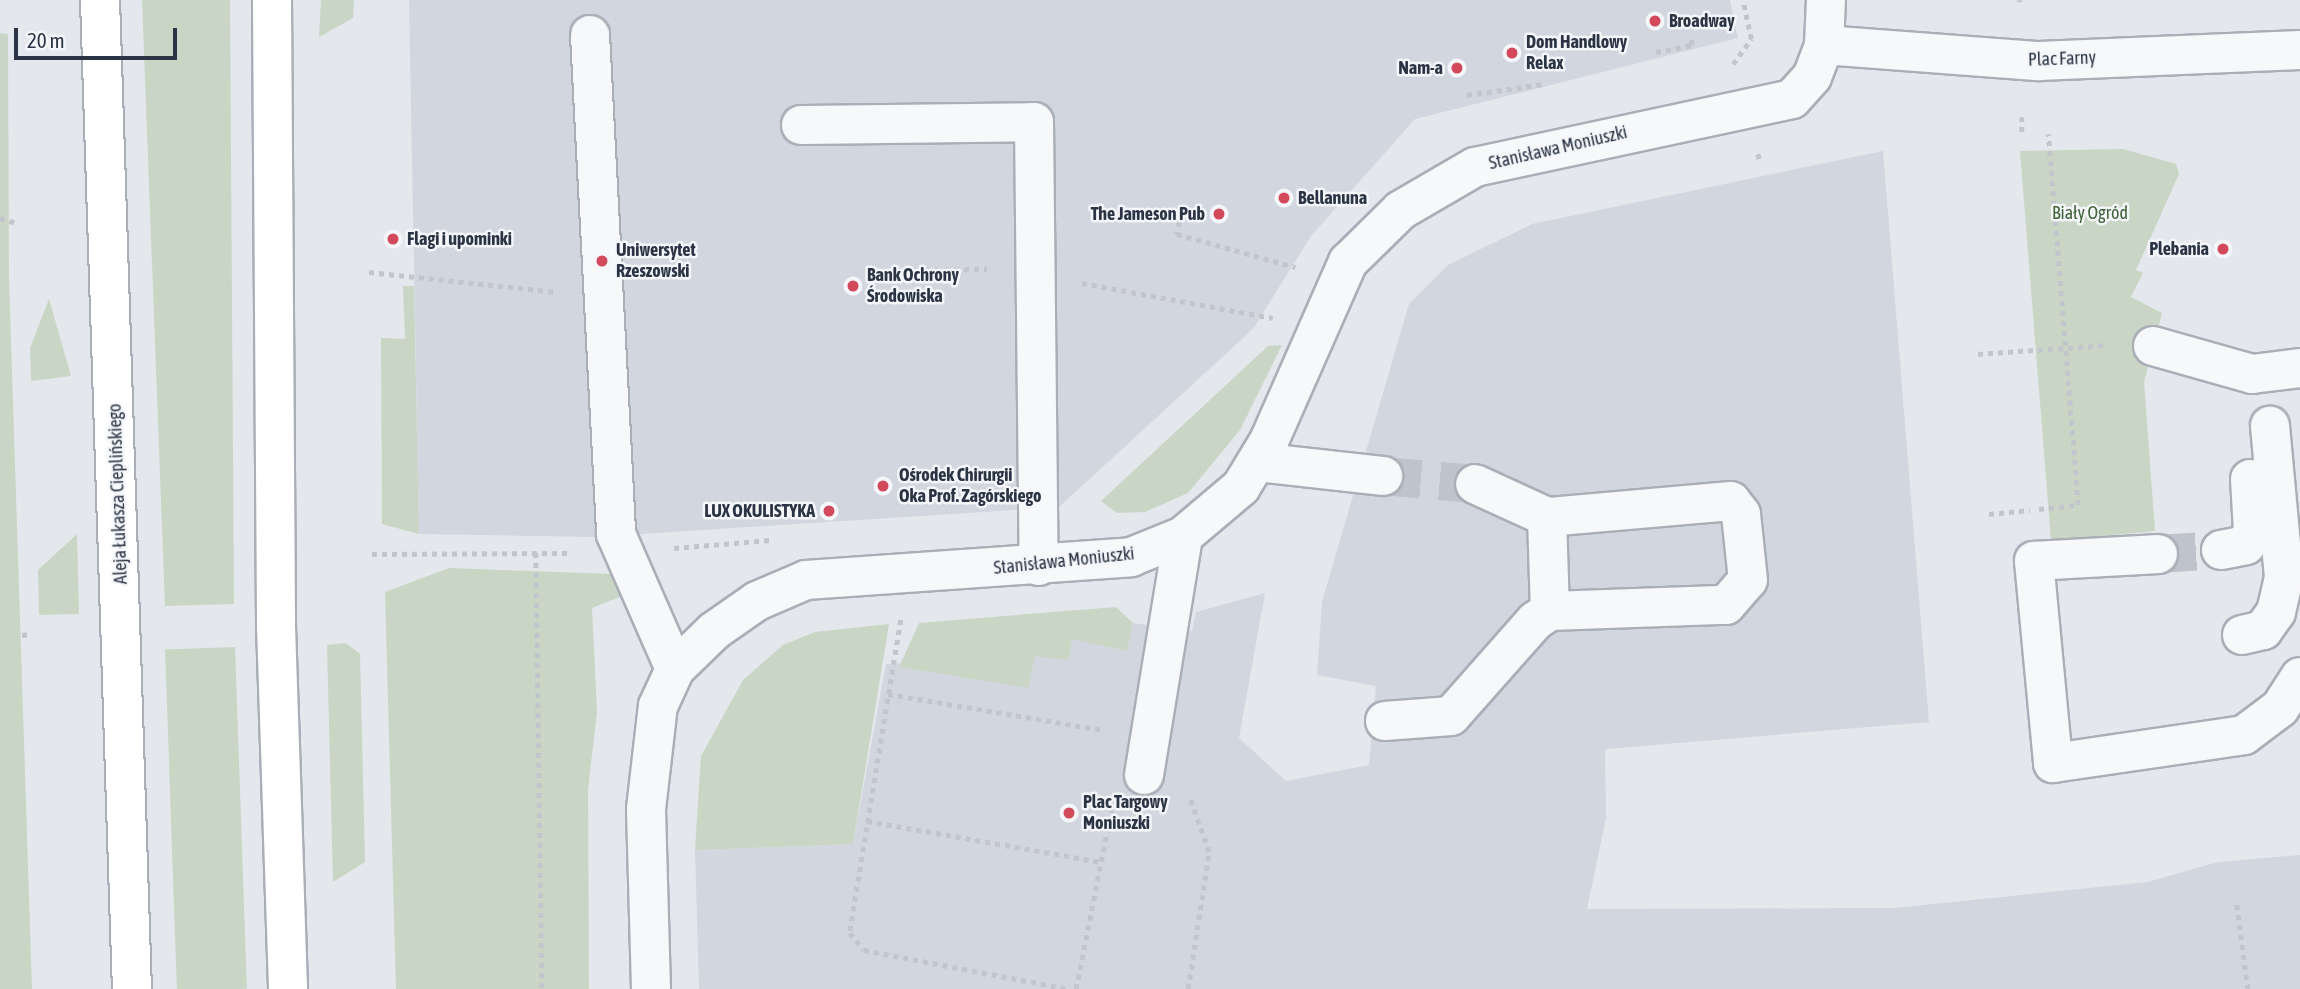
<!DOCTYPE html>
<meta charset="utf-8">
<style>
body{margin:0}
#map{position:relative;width:2300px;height:989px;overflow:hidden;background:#e4e7ec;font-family:"Asap Condensed",sans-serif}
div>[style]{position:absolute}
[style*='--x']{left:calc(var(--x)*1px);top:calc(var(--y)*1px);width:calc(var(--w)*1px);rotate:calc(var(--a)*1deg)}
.built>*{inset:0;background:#d2d6de}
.green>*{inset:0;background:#c9d6c5;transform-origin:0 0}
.minor-tunnel>*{height:38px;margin-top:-19px;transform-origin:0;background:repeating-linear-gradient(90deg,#bfc3cb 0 38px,transparent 0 57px)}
.path>*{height:4.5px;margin-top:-2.25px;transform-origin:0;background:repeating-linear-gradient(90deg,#c2c5cb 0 5px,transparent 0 10px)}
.roads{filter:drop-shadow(2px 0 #a9aeb7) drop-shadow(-2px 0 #a9aeb7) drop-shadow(0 2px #a9aeb7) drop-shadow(0 -2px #a9aeb7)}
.minor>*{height:38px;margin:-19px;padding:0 19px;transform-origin:19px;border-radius:19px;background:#f7f8fa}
.major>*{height:38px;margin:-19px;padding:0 19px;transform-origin:19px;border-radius:19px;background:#fff}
.dots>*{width:19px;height:19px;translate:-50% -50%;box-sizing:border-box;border:4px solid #f4f6f9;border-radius:50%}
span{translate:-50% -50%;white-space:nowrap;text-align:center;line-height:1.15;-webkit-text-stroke:5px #f4f6f9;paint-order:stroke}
.poi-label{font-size:18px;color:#2b3445;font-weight:700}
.left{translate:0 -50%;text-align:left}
.right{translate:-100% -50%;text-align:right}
.street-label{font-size:18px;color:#2b3445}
.park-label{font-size:18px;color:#3f6138}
.scale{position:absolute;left:14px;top:28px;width:163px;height:32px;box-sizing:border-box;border:4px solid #2b3445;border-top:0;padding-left:9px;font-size:21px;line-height:24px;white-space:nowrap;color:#2b3445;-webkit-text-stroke:5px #f4f6f9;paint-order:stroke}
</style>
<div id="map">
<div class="built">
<i style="clip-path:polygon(409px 0,1730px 0,1738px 38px,1415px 119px,1311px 236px,1253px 329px,1059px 507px,595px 537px,419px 534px)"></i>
<i style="clip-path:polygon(1883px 151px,1929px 722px,1605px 749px,1606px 818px,1587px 909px,1894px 908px,2148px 882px,2218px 862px,2300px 855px,2300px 989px,699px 989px,695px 850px,853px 844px,886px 664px,1034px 656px,1072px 638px,1127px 651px,1133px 623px,1192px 631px,1196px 612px,1265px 593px,1239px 738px,1286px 781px,1369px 765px,1376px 686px,1317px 675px,1322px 602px,1409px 304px,1448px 265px,1532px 224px)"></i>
</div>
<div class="green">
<i style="clip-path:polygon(142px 0,230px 0,234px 604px,165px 606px)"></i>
<i style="clip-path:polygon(321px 0,354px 0,353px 18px,319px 37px)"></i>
<i style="clip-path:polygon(0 33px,8px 34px,9px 279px,32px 989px,0 989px)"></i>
<i style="clip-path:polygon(2123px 149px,2176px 164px,2179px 174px,2136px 270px,2143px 273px,2131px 297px,2162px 313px,2144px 382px,2155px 531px,2051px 541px,2020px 151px)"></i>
<i style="clip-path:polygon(403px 286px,414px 286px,419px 534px,382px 524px,381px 338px,405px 339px)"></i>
<i style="clip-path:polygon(49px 299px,71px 376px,31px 381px,30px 348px)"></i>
<i style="clip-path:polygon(1282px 345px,1240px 430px,1188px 493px,1145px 512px,1117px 513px,1101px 501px,1268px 346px)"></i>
<i style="clip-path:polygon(77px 534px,79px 614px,39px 615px,38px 570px)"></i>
<i style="clip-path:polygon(449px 568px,612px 574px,622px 596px,592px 608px,597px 712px,588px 789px,589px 989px,396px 989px,385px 592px)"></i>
<i style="clip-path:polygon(1116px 607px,1133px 623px,1127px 651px,1072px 639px,1068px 660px,1035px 656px,1028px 688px,899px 667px,919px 623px)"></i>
<i style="clip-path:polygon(889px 624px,853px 844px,695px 850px,701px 756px,743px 680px,783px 645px,815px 632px)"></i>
<i style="clip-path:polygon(346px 643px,360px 654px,365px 862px,333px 882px,327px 645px)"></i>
<i style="left:235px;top:647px;width:342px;height:70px;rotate:88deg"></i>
</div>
<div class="minor-tunnel">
<i style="--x:1383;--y:476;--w:92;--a:5"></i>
<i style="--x:2158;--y:554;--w:63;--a:-3.6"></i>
</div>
<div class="path">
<i style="--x:2020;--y:0;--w:2;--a:90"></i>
<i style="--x:1656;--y:52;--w:37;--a:-11"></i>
<i style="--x:1692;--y:45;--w:9;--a:-103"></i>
<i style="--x:1733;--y:64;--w:31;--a:-54"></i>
<i style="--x:1751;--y:39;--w:40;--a:-102"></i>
<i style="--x:1467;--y:95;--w:78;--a:-8.1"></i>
<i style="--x:2022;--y:117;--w:16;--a:90"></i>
<i style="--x:1758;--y:154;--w:10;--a:73"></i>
<i style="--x:1198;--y:211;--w:16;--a:176"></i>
<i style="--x:1182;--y:212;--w:23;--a:103"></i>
<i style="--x:1177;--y:234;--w:123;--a:15.6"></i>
<i style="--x:0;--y:218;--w:17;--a:17"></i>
<i style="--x:914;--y:270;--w:73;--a:-0.8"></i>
<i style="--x:369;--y:272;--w:188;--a:6.1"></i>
<i style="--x:1082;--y:283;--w:194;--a:10.4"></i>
<i style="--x:1978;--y:354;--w:129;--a:-4"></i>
<i style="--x:2039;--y:509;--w:39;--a:-6"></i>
<i style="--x:2078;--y:505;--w:372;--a:-94.6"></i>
<i style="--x:1989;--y:514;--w:41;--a:-5.6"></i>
<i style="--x:674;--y:548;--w:96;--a:-4.8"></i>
<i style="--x:536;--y:553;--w:436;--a:89.2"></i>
<i style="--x:372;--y:554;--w:199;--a:-0.3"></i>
<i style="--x:901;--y:620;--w:317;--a:99.3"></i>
<i style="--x:850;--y:933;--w:22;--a:51"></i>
<i style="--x:864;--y:950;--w:208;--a:10.8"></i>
<i style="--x:22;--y:635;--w:10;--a:-6"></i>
<i style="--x:888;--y:694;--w:219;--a:9.5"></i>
<i style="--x:867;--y:821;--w:238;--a:9.9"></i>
<i style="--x:2237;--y:905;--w:85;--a:82.5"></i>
<i style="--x:1076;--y:989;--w:182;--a:-78.9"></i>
<i style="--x:1188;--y:989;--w:139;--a:-81.3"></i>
<i style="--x:1209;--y:852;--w:59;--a:-109.7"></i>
</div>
<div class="roads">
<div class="minor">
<i style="--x:590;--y:35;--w:500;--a:87"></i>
<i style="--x:616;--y:534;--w:147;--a:66.4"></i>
<i style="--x:1824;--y:45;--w:216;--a:4.3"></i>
<i style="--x:2039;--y:61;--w:261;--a:-2.4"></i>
<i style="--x:801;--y:125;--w:233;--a:-0.7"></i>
<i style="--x:1034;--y:122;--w:444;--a:89.4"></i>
<i style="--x:2153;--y:346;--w:103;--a:15.8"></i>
<i style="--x:2252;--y:374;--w:48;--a:-7.1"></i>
<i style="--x:1257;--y:462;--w:127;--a:6.3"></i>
<i style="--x:1547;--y:517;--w:94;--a:88.2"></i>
<i style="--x:2221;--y:550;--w:25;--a:-11"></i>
<i style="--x:2246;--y:545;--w:16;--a:-63"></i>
<i style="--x:2253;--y:531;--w:52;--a:-93.3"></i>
<i style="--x:2158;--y:554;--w:124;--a:176.8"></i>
<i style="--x:2034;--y:561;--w:203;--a:84.6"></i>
<i style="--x:2053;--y:763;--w:193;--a:-8.3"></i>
<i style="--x:2244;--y:735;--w:45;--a:-36.9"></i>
<i style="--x:2280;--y:708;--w:37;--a:-57"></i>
<i style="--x:2242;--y:635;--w:22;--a:-13"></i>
<i style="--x:2263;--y:630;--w:22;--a:-54"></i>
<i style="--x:2276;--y:612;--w:36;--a:-77"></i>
<i style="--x:2284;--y:577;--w:152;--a:-95.3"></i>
<i style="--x:1385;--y:721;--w:66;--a:-4.3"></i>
<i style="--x:1451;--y:716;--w:127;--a:-48.5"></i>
<i style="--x:1535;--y:621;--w:18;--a:-34"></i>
<i style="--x:1550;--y:611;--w:176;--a:-2"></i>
<i style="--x:1726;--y:605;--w:33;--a:-49"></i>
<i style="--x:1748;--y:580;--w:66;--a:-96.1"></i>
<i style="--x:1741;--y:514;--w:16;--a:-128"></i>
<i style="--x:1731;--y:501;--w:185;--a:175"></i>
<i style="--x:1547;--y:517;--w:79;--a:-155.4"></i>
<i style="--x:1144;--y:775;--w:242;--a:-80.7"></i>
<i style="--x:651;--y:989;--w:180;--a:-91.6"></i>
<i style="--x:646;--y:809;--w:104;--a:-83.4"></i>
<i style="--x:658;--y:706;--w:41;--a:-65.3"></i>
<i style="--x:675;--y:669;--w:54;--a:-44.3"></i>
<i style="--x:714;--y:631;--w:52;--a:-34.9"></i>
<i style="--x:757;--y:601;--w:53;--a:-23.2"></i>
<i style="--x:806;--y:580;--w:326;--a:-4"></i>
<i style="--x:1131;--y:557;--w:56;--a:-22"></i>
<i style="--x:1183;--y:536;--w:76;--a:-40.2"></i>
<i style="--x:1241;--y:487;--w:54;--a:-58.7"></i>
<i style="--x:1269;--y:441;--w:196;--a:-66.2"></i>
<i style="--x:1348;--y:262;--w:74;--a:-44.5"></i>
<i style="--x:1401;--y:210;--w:86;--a:-30.2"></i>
<i style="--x:1475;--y:167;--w:324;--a:-12.1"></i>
<i style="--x:1792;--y:99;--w:30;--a:-48"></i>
<i style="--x:1812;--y:77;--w:34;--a:-69"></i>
<i style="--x:1824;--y:45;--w:45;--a:-87.5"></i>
</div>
<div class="major">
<i style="--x:100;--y:0;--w:990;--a:88.15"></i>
<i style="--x:272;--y:0;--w:626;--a:89.63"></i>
<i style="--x:276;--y:626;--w:363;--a:88.1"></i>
</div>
</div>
<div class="dots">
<i style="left:1655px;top:21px;background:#d1495b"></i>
<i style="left:1512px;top:53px;background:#d1495b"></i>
<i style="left:1457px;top:68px;background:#d1495b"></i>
<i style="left:1284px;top:198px;background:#d1495b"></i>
<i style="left:1219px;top:214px;background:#d1495b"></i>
<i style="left:393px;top:239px;background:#d1495b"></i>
<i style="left:2223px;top:249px;background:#d1495b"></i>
<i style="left:602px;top:261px;background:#d1495b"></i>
<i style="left:853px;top:286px;background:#d1495b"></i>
<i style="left:883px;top:486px;background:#d1495b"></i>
<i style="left:829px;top:511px;background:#d1495b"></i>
<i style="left:1069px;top:813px;background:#d1495b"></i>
</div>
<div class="poi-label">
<span class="left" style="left:1669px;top:21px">Broadway</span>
<span class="left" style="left:1526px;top:53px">Dom Handlowy<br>Relax</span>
<span class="right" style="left:1443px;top:68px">Nam-a</span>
<span class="left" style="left:1298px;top:198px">Bellanuna</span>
<span class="right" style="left:1205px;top:214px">The Jameson Pub</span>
<span class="left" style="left:407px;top:239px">Flagi i upominki</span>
<span class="right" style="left:2209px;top:249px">Plebania</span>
<span class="left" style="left:616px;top:261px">Uniwersytet<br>Rzeszowski</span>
<span class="left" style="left:867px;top:286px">Bank Ochrony<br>Środowiska</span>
<span class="left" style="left:899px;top:486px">Ośrodek Chirurgii<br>Oka Prof. Zagórskiego</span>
<span class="right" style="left:815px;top:511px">LUX OKULISTYKA</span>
<span class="left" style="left:1083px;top:813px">Plac Targowy<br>Moniuszki</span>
</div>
<div class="street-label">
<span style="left:2062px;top:59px;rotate:-2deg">Plac Farny</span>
<span style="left:1558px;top:148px;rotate:-13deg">Stanisława Moniuszki</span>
<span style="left:118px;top:494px;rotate:-92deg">Aleja Łukasza Cieplińskiego</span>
<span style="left:1064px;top:561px;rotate:-6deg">Stanisława Moniuszki</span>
</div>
<div class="park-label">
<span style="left:2090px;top:213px">Biały Ogród</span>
</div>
<div class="scale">20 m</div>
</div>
